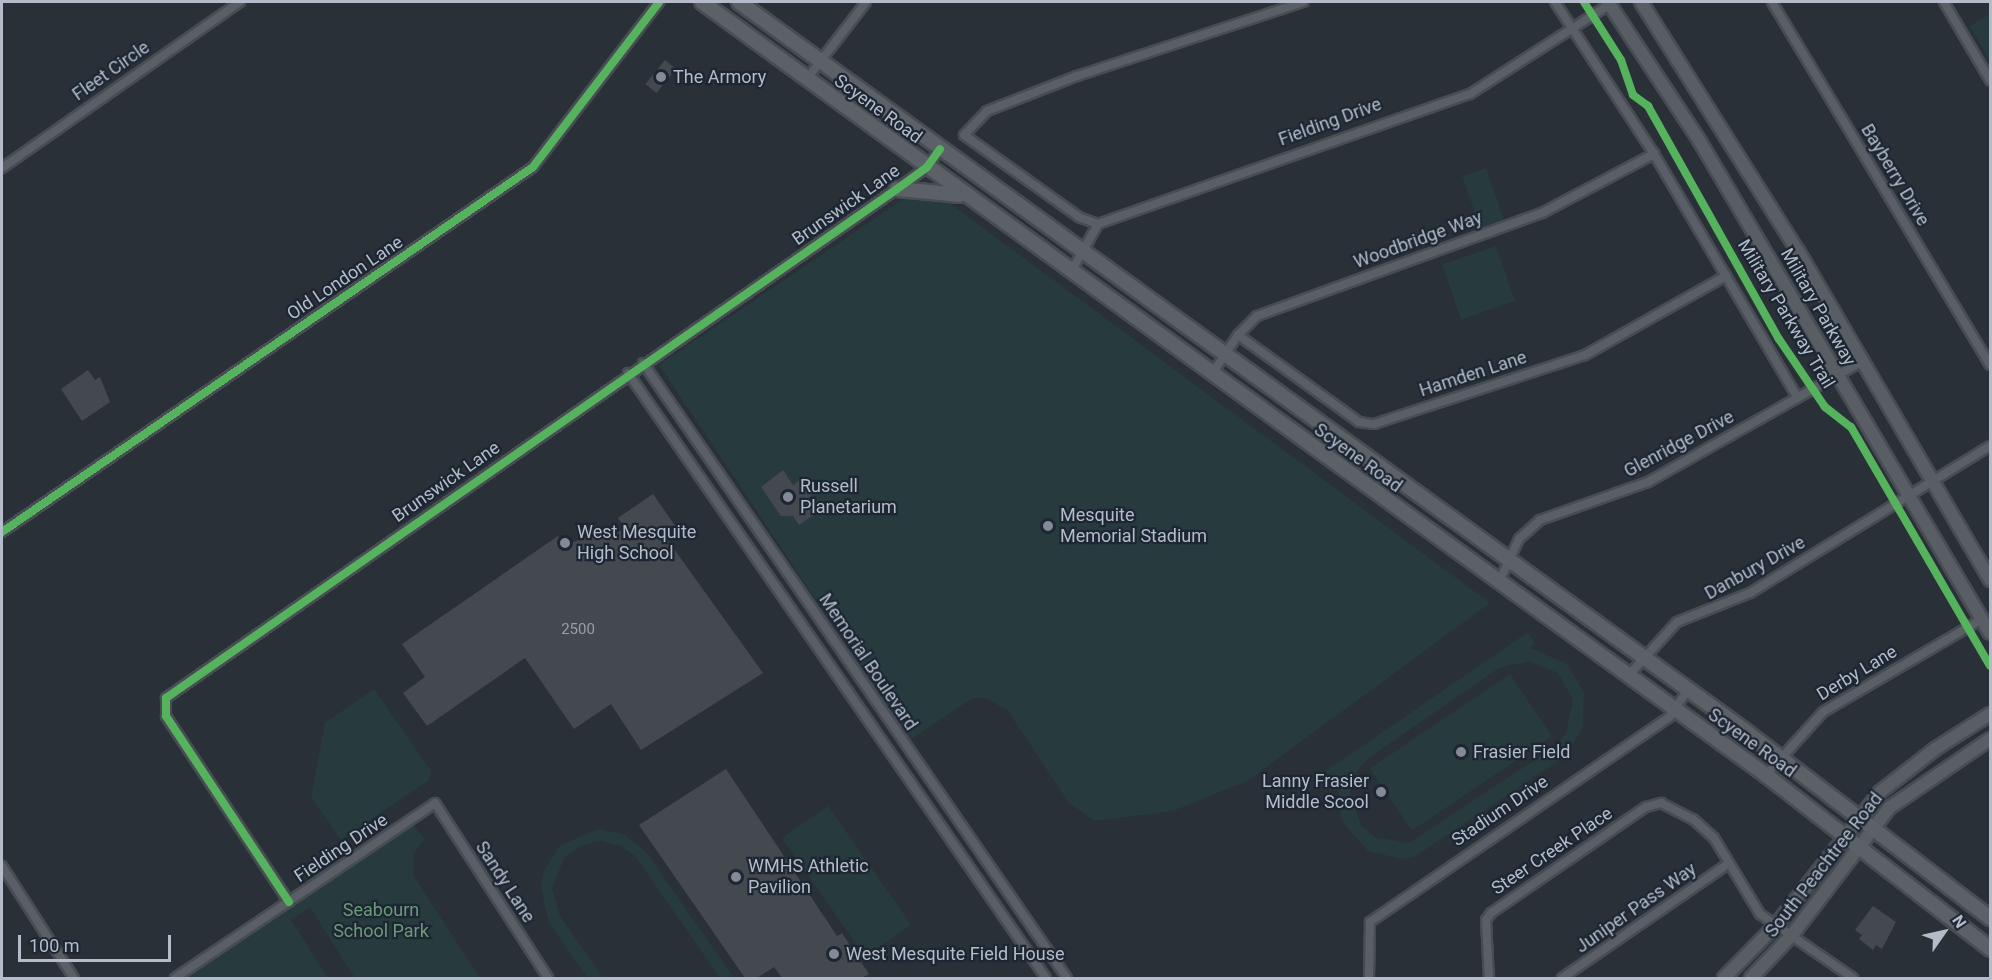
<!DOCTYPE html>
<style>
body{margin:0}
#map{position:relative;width:1992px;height:980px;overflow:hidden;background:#2a3038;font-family:Roboto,sans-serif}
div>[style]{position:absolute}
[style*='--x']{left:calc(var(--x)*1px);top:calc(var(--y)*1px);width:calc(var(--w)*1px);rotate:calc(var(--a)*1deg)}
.green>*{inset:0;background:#273a3e;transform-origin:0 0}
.building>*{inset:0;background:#444950;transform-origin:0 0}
.roads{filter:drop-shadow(2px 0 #484c53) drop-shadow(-2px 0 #484c53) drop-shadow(0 2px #484c53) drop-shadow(0 -2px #484c53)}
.street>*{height:8px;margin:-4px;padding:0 4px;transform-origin:4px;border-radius:4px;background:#5a5e66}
.secondary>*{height:12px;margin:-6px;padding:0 6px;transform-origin:6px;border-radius:6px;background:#595d64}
.primary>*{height:14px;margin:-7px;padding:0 7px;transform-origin:7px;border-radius:7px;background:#5c6168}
.cycleway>*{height:8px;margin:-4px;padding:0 4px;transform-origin:4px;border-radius:4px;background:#56b35d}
.dots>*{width:16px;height:16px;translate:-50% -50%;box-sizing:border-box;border:3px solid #1d2633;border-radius:50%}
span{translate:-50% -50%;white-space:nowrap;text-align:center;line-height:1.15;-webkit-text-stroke:4.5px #1d2633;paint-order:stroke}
.number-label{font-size:15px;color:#989fab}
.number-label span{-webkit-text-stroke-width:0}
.street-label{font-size:18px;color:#b4bcc9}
.poi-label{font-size:18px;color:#b4bcc9}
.left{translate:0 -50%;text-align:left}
.right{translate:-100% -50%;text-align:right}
.park-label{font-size:18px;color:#6b9a76}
.frame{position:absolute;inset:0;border:3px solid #b4bcc9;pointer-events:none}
.north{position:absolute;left:1914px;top:902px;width:60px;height:60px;-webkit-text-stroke:4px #1d2633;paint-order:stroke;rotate:56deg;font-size:16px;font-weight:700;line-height:24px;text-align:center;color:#b4bcc9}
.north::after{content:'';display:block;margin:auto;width:21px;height:27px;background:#b4bcc9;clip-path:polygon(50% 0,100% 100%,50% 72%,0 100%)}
.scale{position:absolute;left:18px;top:935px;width:153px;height:27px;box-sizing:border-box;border:3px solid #b4bcc9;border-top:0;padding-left:8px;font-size:18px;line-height:21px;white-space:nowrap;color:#b4bcc9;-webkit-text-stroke:4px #1d2633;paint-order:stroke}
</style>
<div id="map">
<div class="green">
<i style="clip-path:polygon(1990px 14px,1990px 61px,1970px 26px)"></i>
<i style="left:1486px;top:168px;width:55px;height:25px;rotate:71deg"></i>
<i style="clip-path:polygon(908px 196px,940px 196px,1490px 603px,1247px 781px,1173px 811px,1095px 821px,1069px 803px,1008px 711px,986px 698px,973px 698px,910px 740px,659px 365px)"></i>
<i style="left:1496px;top:246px;width:58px;height:57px;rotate:71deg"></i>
<i style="clip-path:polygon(evenodd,1528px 632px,1535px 643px,1530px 648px,1567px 664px,1584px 693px,1583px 727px,1566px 756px,1416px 856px,1401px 859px,1368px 851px,1344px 824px,1338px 807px,1340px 778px,1333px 782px,1326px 771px,1528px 632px,1529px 661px,1558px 673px,1573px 700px,1566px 733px,1556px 746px,1409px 843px,1375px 837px,1361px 826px,1350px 792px,1355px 774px,1367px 759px,1499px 668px,1529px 661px)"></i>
<i style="left:1510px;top:674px;width:75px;height:169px;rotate:56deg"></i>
<i style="clip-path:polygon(374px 689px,431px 771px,429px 780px,341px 840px,311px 797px,325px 723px)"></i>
<i style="left:828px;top:806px;width:145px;height:56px;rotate:55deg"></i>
<i style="clip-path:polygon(412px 824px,425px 839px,414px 852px,413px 875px,480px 978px,355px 978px,310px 907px,291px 920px,328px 978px,181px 978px)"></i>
<i style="clip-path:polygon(599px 829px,625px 835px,646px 852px,734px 978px,720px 978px,635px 856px,621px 846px,601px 841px,582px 845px,564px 858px,552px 889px,560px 916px,603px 978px,588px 978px,549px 923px,541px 888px,544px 871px,560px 845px)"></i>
</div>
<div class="building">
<i style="left:665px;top:60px;width:14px;height:31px;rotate:39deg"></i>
<i style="clip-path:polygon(88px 370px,95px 380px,100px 377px,110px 402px,82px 421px,61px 389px)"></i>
<i style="clip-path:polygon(783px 470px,793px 485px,801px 479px,812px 495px,805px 500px,815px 514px,799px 525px,793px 516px,781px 516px,761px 487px)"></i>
<i style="clip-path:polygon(653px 494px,676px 527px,664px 535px,763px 673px,641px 750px,611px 704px,574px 729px,525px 658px,427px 726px,403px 693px,425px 677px,402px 644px,558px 536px,564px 545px,588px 537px,610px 537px,625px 528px,618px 518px)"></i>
<i style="clip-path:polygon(726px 769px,837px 936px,842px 933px,869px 974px,862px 978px,782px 978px,774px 967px,757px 978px,745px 978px,639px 825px)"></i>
<i style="clip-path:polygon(1873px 906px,1896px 922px,1882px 949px,1876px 945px,1873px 950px,1859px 939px,1862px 935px,1855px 930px)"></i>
</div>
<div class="roads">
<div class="street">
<i style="--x:1555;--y:2;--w:181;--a:56.9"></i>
<i style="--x:1654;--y:154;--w:283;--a:59.5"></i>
<i style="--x:1772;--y:2;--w:423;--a:59"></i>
<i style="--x:1944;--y:2;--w:91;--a:59.5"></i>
<i style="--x:806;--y:80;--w:98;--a:-52.4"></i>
<i style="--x:2;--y:168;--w:290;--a:-34.9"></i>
<i style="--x:1098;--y:224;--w:20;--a:-160"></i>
<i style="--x:1079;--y:217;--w:141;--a:-144.5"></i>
<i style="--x:964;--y:135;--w:33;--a:-46"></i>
<i style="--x:987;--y:111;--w:97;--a:-21.3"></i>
<i style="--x:1077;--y:76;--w:238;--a:-18.1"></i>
<i style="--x:1071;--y:272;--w:55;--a:-60.6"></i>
<i style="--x:1098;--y:224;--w:394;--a:-19.3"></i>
<i style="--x:1470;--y:94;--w:166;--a:-32.7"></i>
<i style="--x:1238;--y:335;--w:149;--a:35.7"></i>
<i style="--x:1359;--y:422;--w:15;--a:8"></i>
<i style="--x:1374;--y:424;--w:222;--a:-18.1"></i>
<i style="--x:1585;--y:355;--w:162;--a:-29.3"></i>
<i style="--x:643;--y:363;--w:747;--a:55.42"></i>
<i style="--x:628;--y:373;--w:735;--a:55.36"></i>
<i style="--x:1212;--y:374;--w:47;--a:-56.3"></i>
<i style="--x:1238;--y:335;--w:27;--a:-45"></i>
<i style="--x:1257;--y:316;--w:303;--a:-19.9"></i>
<i style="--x:1542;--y:213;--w:127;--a:-27.8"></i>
<i style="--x:2;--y:532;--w:644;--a:-34.5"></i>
<i style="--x:533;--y:167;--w:208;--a:-52.6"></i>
<i style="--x:1499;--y:582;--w:47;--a:-65.1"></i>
<i style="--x:1519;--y:539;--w:28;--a:-42"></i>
<i style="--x:1540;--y:520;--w:114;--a:-19.4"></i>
<i style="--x:1648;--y:482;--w:244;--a:-29.4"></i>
<i style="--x:1628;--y:676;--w:73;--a:-47.8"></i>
<i style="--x:1677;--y:622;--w:79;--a:-21.7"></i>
<i style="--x:1750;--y:593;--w:281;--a:-31.5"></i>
<i style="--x:1766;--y:775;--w:85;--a:-47.9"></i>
<i style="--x:1823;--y:712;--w:184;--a:-30.3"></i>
<i style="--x:2;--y:866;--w:133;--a:57.3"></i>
<i style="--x:289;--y:902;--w:223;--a:-123.5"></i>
<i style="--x:166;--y:716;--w:18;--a:-90"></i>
<i style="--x:166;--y:698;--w:891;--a:-34.85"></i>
<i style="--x:897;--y:189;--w:37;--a:-36"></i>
<i style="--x:927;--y:167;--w:22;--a:-54"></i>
<i style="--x:175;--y:978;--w:313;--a:-33.9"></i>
<i style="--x:435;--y:803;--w:208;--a:57.1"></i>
<i style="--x:1369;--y:978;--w:56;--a:-89"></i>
<i style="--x:1370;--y:922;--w:363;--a:-34.4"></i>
<i style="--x:1669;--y:717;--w:33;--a:-55"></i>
<i style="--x:1489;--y:978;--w:58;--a:-93"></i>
<i style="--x:1486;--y:920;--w:9;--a:-54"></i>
<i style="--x:1491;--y:913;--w:188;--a:-34.4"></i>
<i style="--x:1646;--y:807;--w:16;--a:-15"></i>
<i style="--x:1661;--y:803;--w:36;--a:27"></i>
<i style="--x:1693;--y:819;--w:28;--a:42"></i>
<i style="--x:1714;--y:838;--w:89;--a:58.8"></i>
<i style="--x:1760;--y:914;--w:113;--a:34.5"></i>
<i style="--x:1562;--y:978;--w:201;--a:-34.5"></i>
</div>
<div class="secondary">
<i style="--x:1608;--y:2;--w:165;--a:56.6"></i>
<i style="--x:1699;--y:140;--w:572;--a:59.45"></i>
<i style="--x:1641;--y:2;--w:294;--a:57.8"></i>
<i style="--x:1798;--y:251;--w:381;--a:59.7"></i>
<i style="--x:1724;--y:978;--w:76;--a:-45.5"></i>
<i style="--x:1777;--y:924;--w:167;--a:-52"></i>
<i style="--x:1880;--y:792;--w:70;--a:-38"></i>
<i style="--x:1935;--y:749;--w:65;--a:-32.5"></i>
<i style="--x:1751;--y:978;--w:59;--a:-46.4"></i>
<i style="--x:1792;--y:935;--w:160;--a:-52.6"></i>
<i style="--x:1889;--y:808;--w:122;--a:-34.3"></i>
</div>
<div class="primary">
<i style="--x:702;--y:2;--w:1315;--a:36"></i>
<i style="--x:1766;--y:775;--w:284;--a:37.8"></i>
<i style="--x:739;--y:2;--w:1246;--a:35.92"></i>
<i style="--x:1748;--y:733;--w:305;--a:37.4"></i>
<i style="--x:897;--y:189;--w:63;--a:5.4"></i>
</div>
</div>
<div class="cycleway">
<i style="--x:1584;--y:2;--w:69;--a:57.5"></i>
<i style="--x:1621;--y:60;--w:37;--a:71"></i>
<i style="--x:1633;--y:95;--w:19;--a:36"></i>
<i style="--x:1648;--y:106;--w:267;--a:60.7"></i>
<i style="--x:1779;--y:339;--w:82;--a:55.9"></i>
<i style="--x:1825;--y:407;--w:33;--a:38"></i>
<i style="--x:1851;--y:427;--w:276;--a:59.8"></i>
<i style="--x:2;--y:532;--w:644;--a:-34.5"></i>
<i style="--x:533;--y:167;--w:208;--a:-52.6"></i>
<i style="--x:289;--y:902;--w:223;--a:-123.5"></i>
<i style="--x:166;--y:716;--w:18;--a:-90"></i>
<i style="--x:166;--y:698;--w:891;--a:-34.85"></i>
<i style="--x:897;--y:189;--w:37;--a:-36"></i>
<i style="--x:927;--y:167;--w:22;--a:-54"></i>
</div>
<div class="dots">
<i style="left:661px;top:77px;background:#848b96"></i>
<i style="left:788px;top:497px;background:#848b96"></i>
<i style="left:1048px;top:526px;background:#848b96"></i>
<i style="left:565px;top:543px;background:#848b96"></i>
<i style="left:1461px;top:752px;background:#848b96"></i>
<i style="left:1381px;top:792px;background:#848b96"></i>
<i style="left:736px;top:877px;background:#848b96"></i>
<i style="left:834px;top:954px;background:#848b96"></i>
</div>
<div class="number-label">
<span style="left:578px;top:630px">2500</span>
</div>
<div class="street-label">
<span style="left:111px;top:71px;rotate:-35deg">Fleet Circle</span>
<span style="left:878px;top:109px;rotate:36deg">Scyene Road</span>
<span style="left:1330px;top:122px;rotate:-20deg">Fielding Drive</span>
<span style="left:1895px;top:175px;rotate:59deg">Bayberry Drive</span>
<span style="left:846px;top:205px;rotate:-35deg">Brunswick Lane</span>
<span style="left:1418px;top:240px;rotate:-20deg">Woodbridge Way</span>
<span style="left:345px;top:278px;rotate:-34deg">Old London Lane</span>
<span style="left:1818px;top:307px;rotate:60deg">Military Parkway</span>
<span style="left:1786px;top:314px;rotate:59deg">Military Parkway Trail</span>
<span style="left:1473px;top:374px;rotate:-18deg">Hamden Lane</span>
<span style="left:1679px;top:444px;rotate:-28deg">Glenridge Drive</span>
<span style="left:1358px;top:458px;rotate:36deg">Scyene Road</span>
<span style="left:446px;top:482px;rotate:-35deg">Brunswick Lane</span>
<span style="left:1755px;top:568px;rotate:-29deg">Danbury Drive</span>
<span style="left:868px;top:662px;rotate:56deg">Memorial Boulevard</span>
<span style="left:1857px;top:673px;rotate:-31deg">Derby Lane</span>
<span style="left:1752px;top:743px;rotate:36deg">Scyene Road</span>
<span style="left:1500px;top:811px;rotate:-34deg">Stadium Drive</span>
<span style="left:341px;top:848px;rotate:-34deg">Fielding Drive</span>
<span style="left:1552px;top:851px;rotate:-34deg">Steer Creek Place</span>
<span style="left:1824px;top:865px;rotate:-52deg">South Peachtree Road</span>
<span style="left:505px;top:882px;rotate:57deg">Sandy Lane</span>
<span style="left:1636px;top:908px;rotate:-35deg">Juniper Pass Way</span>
</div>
<div class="poi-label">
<span class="left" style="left:673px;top:77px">The Armory</span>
<span class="left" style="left:800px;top:497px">Russell<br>Planetarium</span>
<span class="left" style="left:1060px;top:526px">Mesquite<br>Memorial Stadium</span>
<span class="left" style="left:577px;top:543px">West Mesquite<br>High School</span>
<span class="left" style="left:1473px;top:752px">Frasier Field</span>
<span class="right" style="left:1369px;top:792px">Lanny Frasier<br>Middle Scool</span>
<span class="left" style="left:748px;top:877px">WMHS Athletic<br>Pavilion</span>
<span class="left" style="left:846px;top:954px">West Mesquite Field House</span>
</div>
<div class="park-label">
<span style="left:381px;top:921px">Seabourn<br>School Park</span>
</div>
<div class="frame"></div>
<div class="north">N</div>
<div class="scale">100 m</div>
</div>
